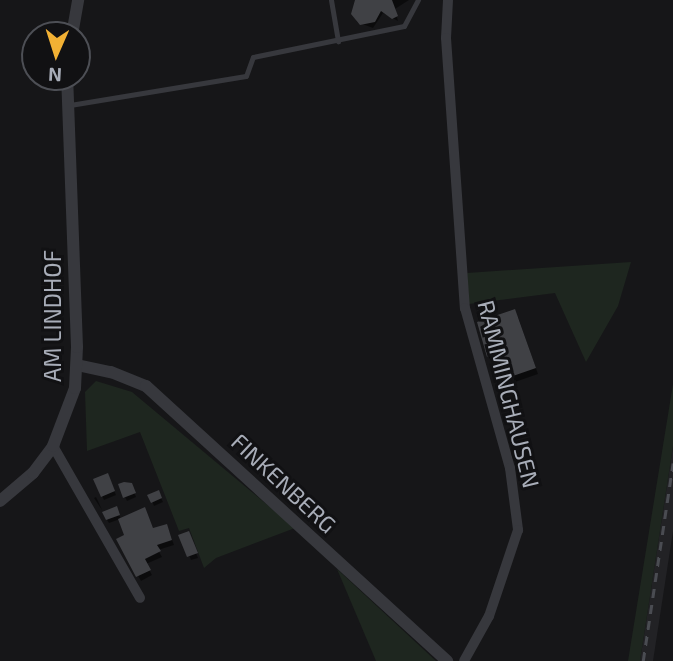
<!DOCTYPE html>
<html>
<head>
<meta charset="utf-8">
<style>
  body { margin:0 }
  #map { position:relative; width:673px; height:661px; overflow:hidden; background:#161618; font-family:"Exo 2",sans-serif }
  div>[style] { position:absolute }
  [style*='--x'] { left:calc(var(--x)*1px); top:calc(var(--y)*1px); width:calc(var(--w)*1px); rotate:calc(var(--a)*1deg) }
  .built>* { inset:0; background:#222225 }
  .green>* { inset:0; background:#1e261f }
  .shadow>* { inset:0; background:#0007 }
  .building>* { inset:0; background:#404145 }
  .service>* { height:5px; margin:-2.5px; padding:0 2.5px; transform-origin:2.5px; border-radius:2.5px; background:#37383d }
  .minor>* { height:10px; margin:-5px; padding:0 5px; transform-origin:5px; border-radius:5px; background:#37383d }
  .tertiary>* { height:12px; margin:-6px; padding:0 6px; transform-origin:6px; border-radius:6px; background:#37383d }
  .rail>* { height:2.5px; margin-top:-1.25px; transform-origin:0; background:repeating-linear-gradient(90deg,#4a4c52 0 9px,transparent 0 16px) }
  span { translate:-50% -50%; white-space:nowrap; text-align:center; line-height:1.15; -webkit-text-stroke:6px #111113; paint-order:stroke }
  .street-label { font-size:23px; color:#a8adb8 }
  .north { position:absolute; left:21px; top:21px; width:70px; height:70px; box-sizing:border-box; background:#111113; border:2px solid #4d4f55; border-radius:50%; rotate:183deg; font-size:19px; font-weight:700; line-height:28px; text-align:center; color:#a8adb8 }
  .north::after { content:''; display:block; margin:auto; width:24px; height:32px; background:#f2b134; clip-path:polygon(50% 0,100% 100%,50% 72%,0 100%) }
</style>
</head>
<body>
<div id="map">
  <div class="built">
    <i style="clip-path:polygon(673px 446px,673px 531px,653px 661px,640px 661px)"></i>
  </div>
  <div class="green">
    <i style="clip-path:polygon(631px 262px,618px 306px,586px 362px,555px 293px,469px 304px,467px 273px)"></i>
    <i style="clip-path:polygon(96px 381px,132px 392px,295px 528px,216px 558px,204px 568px,189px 528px,179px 531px,140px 432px,87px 451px,85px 392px)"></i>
    <i style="clip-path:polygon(673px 384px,673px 446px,640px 661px,628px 661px)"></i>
    <i style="clip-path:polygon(337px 569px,436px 661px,376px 661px)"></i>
  </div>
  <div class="shadow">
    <i style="clip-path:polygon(358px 0,409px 0,395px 9px,398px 21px,383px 13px,373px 28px,357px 22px,353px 9px)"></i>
    <i style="clip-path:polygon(518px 317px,538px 374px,515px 382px,505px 358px,492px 362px,488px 356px)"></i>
    <i style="clip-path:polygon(109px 479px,116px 495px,104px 500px,102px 496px)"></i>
    <i style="clip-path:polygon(133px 489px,136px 497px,127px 501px,125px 497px)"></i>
    <i style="clip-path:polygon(158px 492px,163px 502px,154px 506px,150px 496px)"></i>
    <i style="clip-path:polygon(96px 497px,98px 501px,102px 510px,94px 498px)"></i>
    <i style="clip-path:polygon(118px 512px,121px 520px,153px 530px,167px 526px,169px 531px,174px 545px,158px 550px,162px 557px,146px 564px,152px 575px,141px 581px,118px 539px,126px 536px,120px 519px,109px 523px,107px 520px)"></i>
    <i style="clip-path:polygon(181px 536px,190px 537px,198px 558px,191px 560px)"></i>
  </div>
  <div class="building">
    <i style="clip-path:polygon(355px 0,392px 0,398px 16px,392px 19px,381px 11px,375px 22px,360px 25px,351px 14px)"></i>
    <i style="clip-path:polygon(515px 309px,536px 368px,510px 377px,501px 352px,487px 357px,477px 322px)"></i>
    <i style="clip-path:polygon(108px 473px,115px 491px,101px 497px,93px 479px)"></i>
    <i style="clip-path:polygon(124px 482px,132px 483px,136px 493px,123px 498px,118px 484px)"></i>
    <i style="clip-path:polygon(159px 490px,162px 498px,151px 503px,147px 495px)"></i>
    <i style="clip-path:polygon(117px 506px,120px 515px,106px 520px,102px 512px)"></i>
    <i style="clip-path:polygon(145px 507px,153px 528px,167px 524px,172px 540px,157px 545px,161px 551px,145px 559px,151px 570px,136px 577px,116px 539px,124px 535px,118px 519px)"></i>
    <i style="clip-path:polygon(189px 531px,198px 553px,187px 557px,178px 535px)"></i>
  </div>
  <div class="service">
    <i style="--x:331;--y:0;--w:42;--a:80.3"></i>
    <i style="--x:70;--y:105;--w:178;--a:-9.4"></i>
    <i style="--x:246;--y:76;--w:20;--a:-70"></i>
    <i style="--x:253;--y:57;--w:154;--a:-11.6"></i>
    <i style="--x:404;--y:26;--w:30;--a:-62"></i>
  </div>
  <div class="minor">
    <i style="--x:448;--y:0;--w:38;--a:93"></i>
    <i style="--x:446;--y:38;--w:271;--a:86"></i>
    <i style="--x:465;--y:308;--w:166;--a:74.3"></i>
    <i style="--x:510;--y:468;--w:63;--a:82.6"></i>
    <i style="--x:518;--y:530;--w:91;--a:108.6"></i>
    <i style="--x:489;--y:616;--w:51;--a:119.1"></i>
    <i style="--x:53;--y:446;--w:175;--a:60.2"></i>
  </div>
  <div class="tertiary">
    <i style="--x:72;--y:35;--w:36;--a:-80"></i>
    <i style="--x:77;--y:365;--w:35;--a:12"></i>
    <i style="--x:111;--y:372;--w:38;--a:22"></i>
    <i style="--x:146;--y:386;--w:408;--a:42.4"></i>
    <i style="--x:0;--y:501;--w:43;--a:-40.3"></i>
    <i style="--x:33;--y:473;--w:34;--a:-53"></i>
    <i style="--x:53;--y:446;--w:62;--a:-69.2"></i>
    <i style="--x:75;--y:388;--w:41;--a:-87.2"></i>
    <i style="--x:77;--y:347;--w:270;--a:-92.1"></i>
  </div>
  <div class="rail">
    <i style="--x:643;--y:661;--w:200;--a:-81.4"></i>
  </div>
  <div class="street-label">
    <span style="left:52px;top:316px;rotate:-90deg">AM LINDHOF</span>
    <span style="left:509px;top:394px;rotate:76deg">RAMMINGHAUSEN</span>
    <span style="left:284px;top:483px;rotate:43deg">FINKENBERG</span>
  </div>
  <div class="north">N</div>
</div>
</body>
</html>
